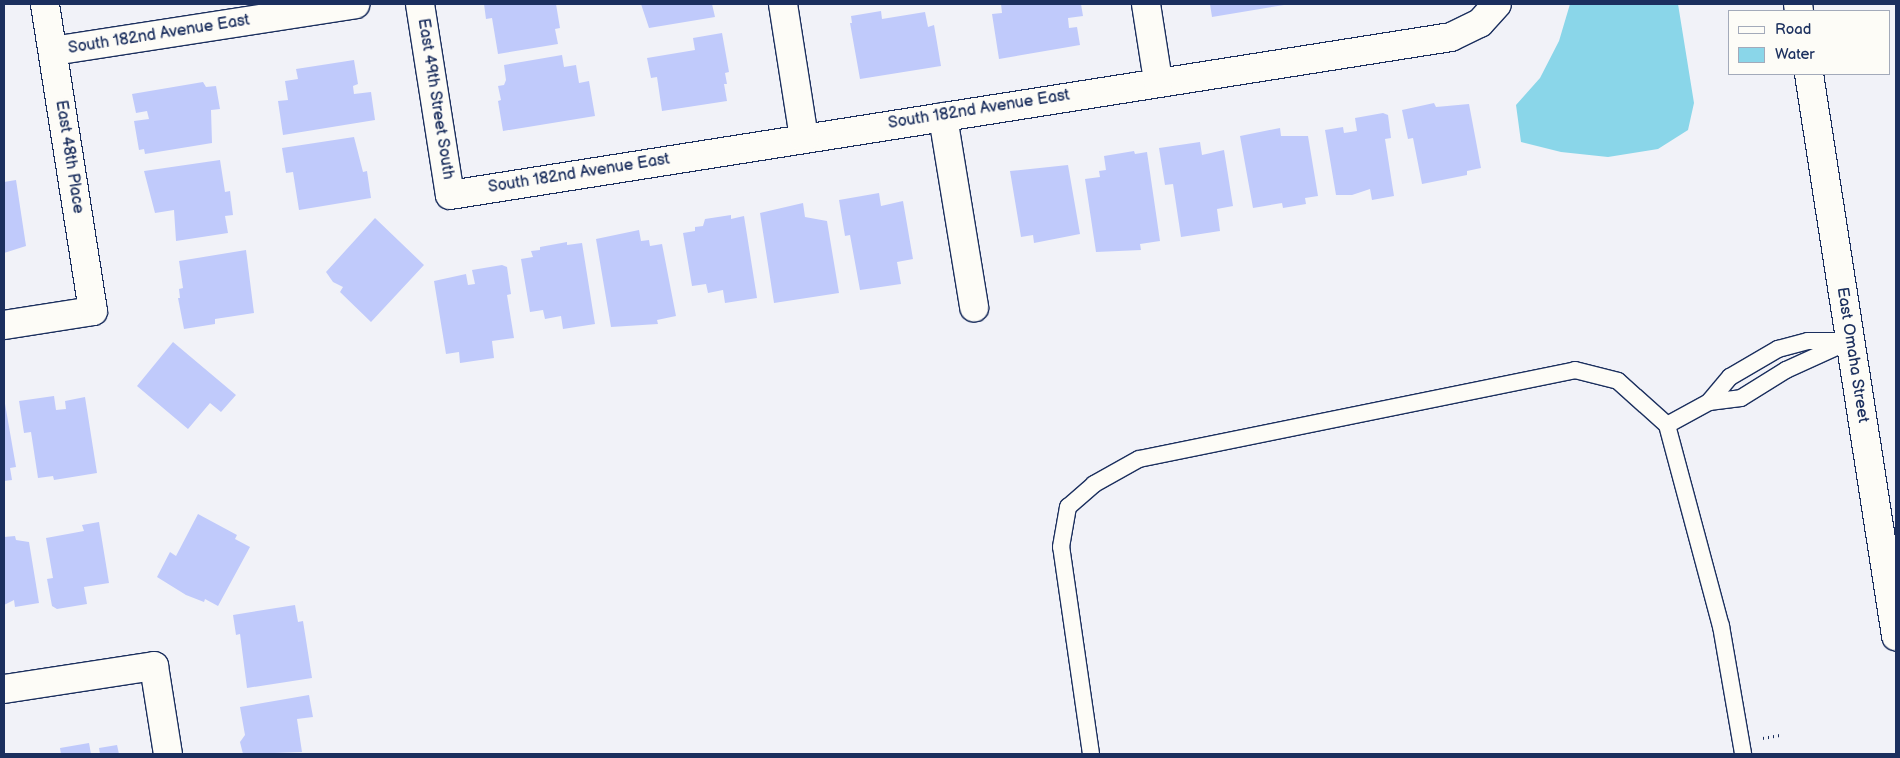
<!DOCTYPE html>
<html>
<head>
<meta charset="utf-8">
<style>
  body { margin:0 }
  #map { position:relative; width:1900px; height:758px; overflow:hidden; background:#f1f2f8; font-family:"Balsamiq Sans",sans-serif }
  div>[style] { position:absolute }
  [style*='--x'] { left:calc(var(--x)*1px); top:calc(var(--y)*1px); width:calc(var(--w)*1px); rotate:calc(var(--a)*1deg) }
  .water>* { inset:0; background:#8ad6e9 }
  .building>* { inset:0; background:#c0cafb }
  .path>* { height:3px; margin-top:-1.5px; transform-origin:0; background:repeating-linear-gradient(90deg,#1b2f5e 0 1px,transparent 0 5px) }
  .roads { filter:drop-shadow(1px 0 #1b2f5e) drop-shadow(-1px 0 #1b2f5e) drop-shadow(0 1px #1b2f5e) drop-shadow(0 -1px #1b2f5e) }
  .lane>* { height:16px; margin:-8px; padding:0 8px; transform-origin:8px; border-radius:8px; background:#fdfcf7 }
  .street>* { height:28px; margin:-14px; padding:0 14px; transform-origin:14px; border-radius:14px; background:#fdfcf7 }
  .secondary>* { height:28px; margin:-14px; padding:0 14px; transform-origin:14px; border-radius:14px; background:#fdfcf7 }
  span { translate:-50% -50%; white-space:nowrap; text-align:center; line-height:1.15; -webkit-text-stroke:4px #fdfcf7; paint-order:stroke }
  .street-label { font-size:16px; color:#1b2f5e }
  .frame { position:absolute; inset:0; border:5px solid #1b2f5e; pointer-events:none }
  .legend { position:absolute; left:1728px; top:10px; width:162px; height:65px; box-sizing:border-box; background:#fdfcf7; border:1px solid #a3aaba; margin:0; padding:6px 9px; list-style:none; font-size:15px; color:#1b2f5e }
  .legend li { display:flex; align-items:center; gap:10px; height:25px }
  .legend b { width:25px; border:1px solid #a3aaba }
</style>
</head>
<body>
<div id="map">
  <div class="water">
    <i style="clip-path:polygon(1570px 4px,1678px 4px,1694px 103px,1688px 130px,1658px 149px,1608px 157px,1561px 152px,1521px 142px,1516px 105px,1540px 78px,1559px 41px)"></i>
  </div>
  <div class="building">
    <i style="clip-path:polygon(484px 4px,556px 4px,560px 28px,555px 29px,558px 44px,498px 54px,492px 18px,486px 19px)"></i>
    <i style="clip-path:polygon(641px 4px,712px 4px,715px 17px,649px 28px)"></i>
    <i style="clip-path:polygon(1001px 4px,1081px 4px,1083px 16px,1068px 18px,1069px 28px,1077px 27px,1080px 45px,999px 59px,992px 14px,1002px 13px)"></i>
    <i style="clip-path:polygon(1210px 4px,1284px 4px,1284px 5px,1212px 17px)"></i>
    <i style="clip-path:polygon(881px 11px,882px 19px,925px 12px,928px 27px,934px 25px,941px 66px,860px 79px,850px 23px,852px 23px,851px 16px)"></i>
    <i style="clip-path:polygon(722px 33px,729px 72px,725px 73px,727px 84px,724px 84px,727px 101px,662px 111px,657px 77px,651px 78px,647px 58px,695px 50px,693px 38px)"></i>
    <i style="clip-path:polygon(562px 55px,564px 67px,576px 65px,579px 83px,589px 81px,595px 116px,503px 131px,498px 101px,501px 100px,498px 86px,504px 85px,506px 80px,504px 65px)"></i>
    <i style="clip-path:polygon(354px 60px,358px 84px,353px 86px,354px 94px,371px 92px,375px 120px,283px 135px,278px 101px,288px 100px,285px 81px,298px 79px,296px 69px)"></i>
    <i style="clip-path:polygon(203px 82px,206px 87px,216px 86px,220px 109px,211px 110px,212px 143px,145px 154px,144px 149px,139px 150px,134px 121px,149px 119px,147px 111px,136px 113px,132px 94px)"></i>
    <i style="clip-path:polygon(1434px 103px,1436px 107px,1469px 104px,1481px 168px,1467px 171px,1467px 175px,1422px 184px,1413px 138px,1408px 139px,1402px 110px)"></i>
    <i style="clip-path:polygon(1383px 113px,1388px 115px,1391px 138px,1385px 139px,1394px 196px,1372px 200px,1370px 189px,1352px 195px,1336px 195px,1325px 130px,1343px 127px,1344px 133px,1357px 131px,1355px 118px)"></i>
    <i style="clip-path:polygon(1280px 128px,1281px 136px,1308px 136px,1318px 196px,1305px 198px,1306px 204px,1283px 208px,1282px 203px,1253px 208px,1240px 136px)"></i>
    <i style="clip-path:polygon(354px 137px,363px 172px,367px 171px,371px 198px,299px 210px,293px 172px,286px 173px,282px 148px)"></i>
    <i style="clip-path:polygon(1200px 142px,1202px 155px,1224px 150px,1233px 206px,1217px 209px,1220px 231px,1181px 237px,1173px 184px,1165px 185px,1159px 148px)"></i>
    <i style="clip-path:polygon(1134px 151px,1135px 154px,1147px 152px,1160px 241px,1140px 244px,1141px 250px,1096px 252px,1085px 179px,1100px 177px,1099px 171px,1106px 170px,1104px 156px)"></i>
    <i style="clip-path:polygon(220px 160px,225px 192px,230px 191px,233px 215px,225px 216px,228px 233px,176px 241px,174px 210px,155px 213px,144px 171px)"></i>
    <i style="clip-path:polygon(1068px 165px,1080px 234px,1034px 243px,1033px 235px,1021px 237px,1010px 171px)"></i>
    <i style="clip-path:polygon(16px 180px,26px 246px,4px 253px,4px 182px)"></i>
    <i style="clip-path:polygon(879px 193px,881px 206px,903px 201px,913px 259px,897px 262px,901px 284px,860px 290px,850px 235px,845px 236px,839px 200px)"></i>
    <i style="clip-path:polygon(803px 203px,805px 217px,827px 221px,839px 293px,774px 303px,760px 213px)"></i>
    <i style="clip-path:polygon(731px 215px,731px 219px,744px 216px,757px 298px,725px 303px,723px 290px,708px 293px,706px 284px,692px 286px,683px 233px,695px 231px,695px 227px,703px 226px,705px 219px)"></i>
    <i style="clip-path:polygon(375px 218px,424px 265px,371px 322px,340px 292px,343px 287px,333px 282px,326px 272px)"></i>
    <i style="clip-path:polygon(639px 230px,641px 241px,649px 240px,650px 246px,662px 244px,676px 316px,657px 320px,658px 324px,611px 327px,596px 239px)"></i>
    <i style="clip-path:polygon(567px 242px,567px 245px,582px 243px,595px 324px,563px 329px,561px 316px,545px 319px,543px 310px,530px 312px,521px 259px,533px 257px,531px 251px,540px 250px,540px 247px)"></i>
    <i style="clip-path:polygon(246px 250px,254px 313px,215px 319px,215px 324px,184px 329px,178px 298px,180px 298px,179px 289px,183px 288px,179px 261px)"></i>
    <i style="clip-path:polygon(502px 265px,507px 267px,511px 294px,507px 295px,514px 338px,492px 341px,494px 358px,460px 363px,459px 352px,446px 354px,434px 281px,466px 274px,468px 285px,475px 284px,472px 270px)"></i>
    <i style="clip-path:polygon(173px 342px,236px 395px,221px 412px,210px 403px,188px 429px,137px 386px)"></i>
    <i style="clip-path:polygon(54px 396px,56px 410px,66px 409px,65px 401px,85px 397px,97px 473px,54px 480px,53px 476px,38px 478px,31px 432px,24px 433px,19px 401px)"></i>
    <i style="clip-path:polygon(4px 398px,16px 467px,10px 468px,12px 480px,4px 481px)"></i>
    <i style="clip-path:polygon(198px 514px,237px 535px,235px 539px,250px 547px,218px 606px,205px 599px,204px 602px,186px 595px,157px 577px,170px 552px,176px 556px)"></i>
    <i style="clip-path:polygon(99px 522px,109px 583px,84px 587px,87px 604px,57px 609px,52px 606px,47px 579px,53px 578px,46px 538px,84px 531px,82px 525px)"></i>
    <i style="clip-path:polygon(15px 536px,16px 540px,29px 542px,39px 603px,15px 607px,14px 600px,4px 605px,4px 537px)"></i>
    <i style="clip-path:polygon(295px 605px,298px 622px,303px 621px,312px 678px,247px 688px,240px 634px,236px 635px,233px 615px)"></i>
    <i style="clip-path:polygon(309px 695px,313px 717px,297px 719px,302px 752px,243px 754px,240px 742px,245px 735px,240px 707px)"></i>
    <i style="clip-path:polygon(89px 743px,91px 754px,61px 754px,60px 748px)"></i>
    <i style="clip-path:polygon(117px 745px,119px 754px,100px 754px,99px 748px)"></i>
  </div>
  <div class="path">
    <i style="--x:1763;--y:738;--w:17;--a:-10"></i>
  </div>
  <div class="roads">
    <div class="lane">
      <i style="--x:1709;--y:402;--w:33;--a:-50"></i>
      <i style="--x:1730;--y:377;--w:56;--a:-30.3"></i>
      <i style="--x:1778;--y:349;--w:31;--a:-15"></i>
      <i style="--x:1808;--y:341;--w:38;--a:0"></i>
      <i style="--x:1667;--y:425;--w:48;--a:-28.7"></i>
      <i style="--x:1709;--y:402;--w:32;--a:-7"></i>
      <i style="--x:1741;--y:398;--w:53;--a:-31.9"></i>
      <i style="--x:1786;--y:370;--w:70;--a:-24.4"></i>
      <i style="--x:1091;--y:754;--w:209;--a:-98.2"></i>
      <i style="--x:1061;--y:547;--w:41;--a:-80.1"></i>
      <i style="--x:1068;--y:507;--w:35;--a:-41"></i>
      <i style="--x:1094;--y:484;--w:51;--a:-29.1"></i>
      <i style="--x:1139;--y:459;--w:445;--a:-11.5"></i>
      <i style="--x:1575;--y:370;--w:44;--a:14.3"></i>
      <i style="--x:1618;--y:381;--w:66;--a:41.9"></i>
      <i style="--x:1667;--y:425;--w:208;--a:75"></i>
      <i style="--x:1721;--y:626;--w:130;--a:80.2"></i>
    </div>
    <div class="street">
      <i style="--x:420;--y:4;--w:193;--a:81.1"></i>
      <i style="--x:450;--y:195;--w:1013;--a:-8.97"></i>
      <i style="--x:1451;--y:37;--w:32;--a:-26"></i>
      <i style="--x:1480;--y:23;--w:25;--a:-48"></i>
      <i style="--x:783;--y:4;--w:136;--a:81.1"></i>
      <i style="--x:1146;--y:4;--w:78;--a:81.1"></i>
      <i style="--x:53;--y:51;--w:306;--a:-8.8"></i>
      <i style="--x:943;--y:117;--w:193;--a:80.7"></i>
      <i style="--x:4;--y:325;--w:90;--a:-8.9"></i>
      <i style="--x:93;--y:311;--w:311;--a:-98.9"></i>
      <i style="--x:4;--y:689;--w:152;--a:-8.7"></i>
      <i style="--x:154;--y:666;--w:89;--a:81"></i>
    </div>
    <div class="secondary">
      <i style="--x:1798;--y:4;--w:7;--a:82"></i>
      <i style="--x:1809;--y:74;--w:569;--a:81.2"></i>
    </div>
  </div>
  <div class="street-label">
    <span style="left:159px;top:35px;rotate:-9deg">South 182nd Avenue East</span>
    <span style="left:435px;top:99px;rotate:81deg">East 49th Street South</span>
    <span style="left:979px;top:110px;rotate:-9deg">South 182nd Avenue East</span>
    <span style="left:69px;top:157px;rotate:81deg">East 48th Place</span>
    <span style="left:579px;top:174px;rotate:-9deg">South 182nd Avenue East</span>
    <span style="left:1852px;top:355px;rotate:81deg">East Omaha Street</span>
  </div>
  <div class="frame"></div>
  <ul class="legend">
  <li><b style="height:6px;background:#fdfcf7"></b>Road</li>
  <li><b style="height:14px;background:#8ad6e9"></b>Water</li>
  </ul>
</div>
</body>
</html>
